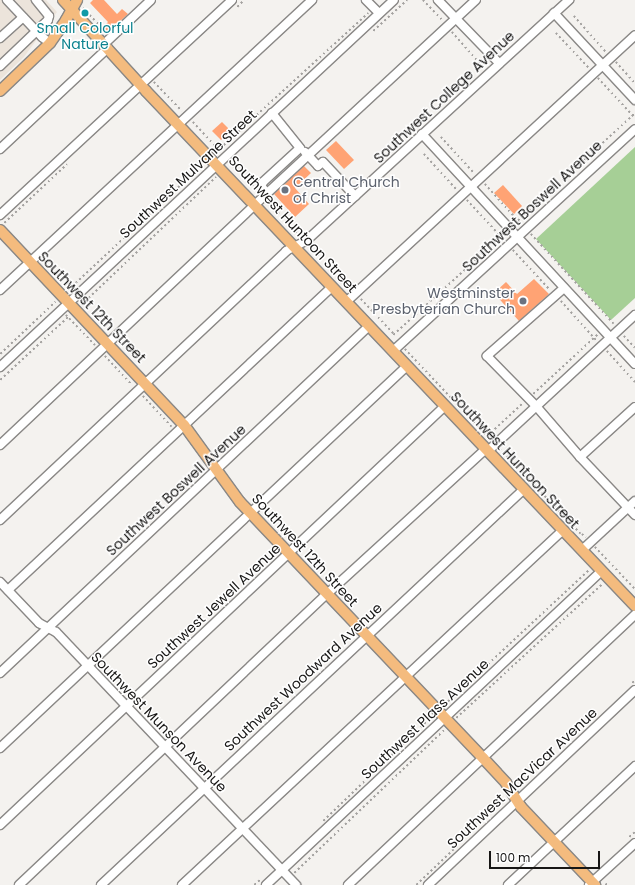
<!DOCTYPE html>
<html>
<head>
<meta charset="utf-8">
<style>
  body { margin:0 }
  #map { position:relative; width:635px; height:885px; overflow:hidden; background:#f4f2ef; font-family:Poppins,sans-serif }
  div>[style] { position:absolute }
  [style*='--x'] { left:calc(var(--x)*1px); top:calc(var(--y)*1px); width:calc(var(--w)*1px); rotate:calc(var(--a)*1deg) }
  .built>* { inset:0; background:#ece4db }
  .green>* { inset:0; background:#a6cf96 }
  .building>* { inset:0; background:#ffa374 }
  .path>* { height:1.5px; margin-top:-0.75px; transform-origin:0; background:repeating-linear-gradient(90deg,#a4a2a0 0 2px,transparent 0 5px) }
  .roads { filter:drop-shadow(1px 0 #8a8886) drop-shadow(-1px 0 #8a8886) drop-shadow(0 1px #8a8886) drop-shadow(0 -1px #8a8886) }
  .minor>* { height:8px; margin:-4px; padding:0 4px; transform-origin:4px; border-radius:4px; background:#fff }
  .major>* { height:10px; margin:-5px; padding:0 5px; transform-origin:5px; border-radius:5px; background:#f4bb7e }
  .dots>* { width:11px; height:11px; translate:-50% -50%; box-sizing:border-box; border:2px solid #fff; border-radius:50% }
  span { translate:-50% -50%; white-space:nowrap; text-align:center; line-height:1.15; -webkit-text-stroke:3px #fff; paint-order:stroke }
  .culture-label { font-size:14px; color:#0d838f }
  .street-label { font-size:14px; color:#171615 }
  .worship-label { font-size:14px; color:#5b616d }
  .left { translate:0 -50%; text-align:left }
  .right { translate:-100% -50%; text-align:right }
  .scale { position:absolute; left:489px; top:851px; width:111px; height:18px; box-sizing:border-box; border:2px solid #171615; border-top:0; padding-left:5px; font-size:12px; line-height:14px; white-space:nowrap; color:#171615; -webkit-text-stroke:3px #fff; paint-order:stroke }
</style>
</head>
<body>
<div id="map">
  <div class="built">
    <i style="clip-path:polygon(0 0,46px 0,57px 12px,24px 57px,0 80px)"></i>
  </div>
  <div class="green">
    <i style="clip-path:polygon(635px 147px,635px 298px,611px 320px,536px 239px)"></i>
  </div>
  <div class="building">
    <i style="clip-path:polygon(93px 0,104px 0,117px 14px,122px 9px,128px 14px,108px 32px,103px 27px,108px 22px,90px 3px)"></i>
    <i style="clip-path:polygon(222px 122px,231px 131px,221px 140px,212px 131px)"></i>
    <i style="clip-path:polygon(336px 141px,354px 160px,344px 169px,326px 150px)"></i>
    <i style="clip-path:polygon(304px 166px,311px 173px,295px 188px,309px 204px,295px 217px,274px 194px)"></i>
    <i style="clip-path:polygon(503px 185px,522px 206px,514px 214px,494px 193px)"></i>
    <i style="clip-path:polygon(534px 279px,549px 294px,519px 321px,494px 293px,506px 282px,517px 294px)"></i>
  </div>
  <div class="path">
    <i style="--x:423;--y:0;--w:28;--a:46"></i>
    <i style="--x:237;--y:7;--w:10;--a:-45"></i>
    <i style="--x:83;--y:8;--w:32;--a:46"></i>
    <i style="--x:574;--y:16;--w:48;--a:48.4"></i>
    <i style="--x:373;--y:31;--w:46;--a:-42.4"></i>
    <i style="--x:452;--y:32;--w:48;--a:48.4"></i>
    <i style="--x:556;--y:33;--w:48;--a:46.7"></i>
    <i style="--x:616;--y:62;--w:28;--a:48"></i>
    <i style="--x:598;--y:78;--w:54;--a:47.2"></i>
    <i style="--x:154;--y:82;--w:40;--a:46"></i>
    <i style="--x:193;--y:122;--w:38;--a:47"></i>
    <i style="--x:441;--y:137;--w:49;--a:47.5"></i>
    <i style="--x:216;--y:152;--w:206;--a:-42.4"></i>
    <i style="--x:424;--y:154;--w:49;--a:47.5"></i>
    <i style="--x:231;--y:163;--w:32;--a:46"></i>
    <i style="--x:485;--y:184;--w:54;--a:48"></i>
    <i style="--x:467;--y:200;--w:54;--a:47.2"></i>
    <i style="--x:268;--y:202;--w:47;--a:46.7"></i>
    <i style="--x:4;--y:223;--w:86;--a:-43.1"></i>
    <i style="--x:514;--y:224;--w:164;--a:-42.5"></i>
    <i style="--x:531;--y:234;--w:122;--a:47.3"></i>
    <i style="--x:311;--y:247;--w:57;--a:46.4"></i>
    <i style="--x:513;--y:250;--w:54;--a:47.2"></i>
    <i style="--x:68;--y:290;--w:185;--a:-43"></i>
    <i style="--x:361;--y:299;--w:48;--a:46.7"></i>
    <i style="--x:561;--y:301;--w:54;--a:48"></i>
    <i style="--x:81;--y:305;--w:186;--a:-43.5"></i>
    <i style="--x:66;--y:315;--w:42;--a:46"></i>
    <i style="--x:393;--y:335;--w:150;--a:-42.3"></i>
    <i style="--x:624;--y:336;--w:16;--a:47"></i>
    <i style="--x:405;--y:349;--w:124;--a:46.6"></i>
    <i style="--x:607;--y:351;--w:42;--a:47.9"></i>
    <i style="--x:0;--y:354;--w:76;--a:-43.4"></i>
    <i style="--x:105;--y:356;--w:40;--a:47"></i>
    <i style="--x:0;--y:380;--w:93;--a:-42.8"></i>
    <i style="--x:533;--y:394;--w:88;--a:-42.7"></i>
    <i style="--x:143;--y:396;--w:42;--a:46.9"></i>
    <i style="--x:487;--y:436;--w:49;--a:-42.5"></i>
    <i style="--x:500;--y:449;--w:117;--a:46.4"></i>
    <i style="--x:582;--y:534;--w:5;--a:37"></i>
    <i style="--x:595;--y:547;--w:58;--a:46.4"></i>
    <i style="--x:632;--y:683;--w:4;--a:-45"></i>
    <i style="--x:444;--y:705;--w:198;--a:-43"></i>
    <i style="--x:456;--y:718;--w:198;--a:-42.5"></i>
    <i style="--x:323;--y:821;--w:150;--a:-43.9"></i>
    <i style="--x:629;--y:837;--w:8;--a:-40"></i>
    <i style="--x:294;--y:873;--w:209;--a:-43.6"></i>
    <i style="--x:254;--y:885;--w:8;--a:-40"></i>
    <i style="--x:416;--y:885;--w:58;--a:-43.6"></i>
    <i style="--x:605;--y:885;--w:4;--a:-34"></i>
  </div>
  <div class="roads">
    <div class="minor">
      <i style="--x:7;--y:0;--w:51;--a:46.6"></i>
      <i style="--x:42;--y:37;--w:10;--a:37"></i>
      <i style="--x:366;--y:0;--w:18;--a:45"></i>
      <i style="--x:438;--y:0;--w:88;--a:45.9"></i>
      <i style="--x:554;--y:13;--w:119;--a:47"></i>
      <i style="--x:0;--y:38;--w:31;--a:-42"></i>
      <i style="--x:104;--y:44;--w:64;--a:-43.1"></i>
      <i style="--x:0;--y:66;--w:66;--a:-43.8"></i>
      <i style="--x:48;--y:20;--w:4;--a:-76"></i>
      <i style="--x:49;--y:16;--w:21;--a:-129"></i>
      <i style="--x:422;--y:134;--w:313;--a:47.2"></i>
      <i style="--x:0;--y:149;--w:148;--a:-43.1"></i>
      <i style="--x:305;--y:152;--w:19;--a:47"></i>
      <i style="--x:318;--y:166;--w:6;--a:-39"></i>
      <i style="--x:323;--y:162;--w:47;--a:46.7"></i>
      <i style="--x:267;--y:193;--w:9;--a:-131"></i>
      <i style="--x:261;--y:186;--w:4;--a:-63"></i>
      <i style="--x:263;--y:182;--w:50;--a:-42.6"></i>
      <i style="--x:300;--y:148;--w:45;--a:-128.7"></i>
      <i style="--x:0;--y:215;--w:316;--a:-42.8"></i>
      <i style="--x:564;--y:288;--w:103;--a:138.6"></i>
      <i style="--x:487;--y:356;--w:70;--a:45.6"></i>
      <i style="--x:536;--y:406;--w:67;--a:49.2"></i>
      <i style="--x:580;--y:457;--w:80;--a:46.5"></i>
      <i style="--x:0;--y:290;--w:426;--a:-42.9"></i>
      <i style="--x:346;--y:302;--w:393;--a:-42.7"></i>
      <i style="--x:393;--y:351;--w:328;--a:-42.5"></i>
      <i style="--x:0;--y:367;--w:538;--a:-42.97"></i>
      <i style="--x:0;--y:445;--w:361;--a:-43.3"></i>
      <i style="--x:263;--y:197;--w:290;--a:-42.8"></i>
      <i style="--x:488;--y:451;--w:200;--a:-42.8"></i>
      <i style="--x:580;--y:457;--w:74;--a:-42.3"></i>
      <i style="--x:0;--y:520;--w:393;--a:-43.2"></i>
      <i style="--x:286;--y:251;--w:22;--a:-27"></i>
      <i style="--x:306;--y:241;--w:357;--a:-42.5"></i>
      <i style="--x:582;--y:550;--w:72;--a:-42.8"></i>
      <i style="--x:0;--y:582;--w:57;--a:46.4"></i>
      <i style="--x:39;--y:623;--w:19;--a:28"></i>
      <i style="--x:56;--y:632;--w:349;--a:46.5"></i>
      <i style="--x:8;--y:590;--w:444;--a:-43.1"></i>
      <i style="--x:0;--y:673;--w:507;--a:-43.24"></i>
      <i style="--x:0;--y:748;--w:558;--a:-43.19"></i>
      <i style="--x:0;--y:825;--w:611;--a:-43.28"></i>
      <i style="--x:19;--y:885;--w:424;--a:-43.4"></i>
      <i style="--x:327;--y:594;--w:215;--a:-42.4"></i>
      <i style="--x:101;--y:885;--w:579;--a:-43.11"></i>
      <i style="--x:182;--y:885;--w:521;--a:-42.98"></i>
      <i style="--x:266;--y:885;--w:460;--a:-43.1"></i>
      <i style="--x:348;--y:885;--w:394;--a:-43.3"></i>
      <i style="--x:428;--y:885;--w:284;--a:-43.3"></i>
      <i style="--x:508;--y:885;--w:174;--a:-43.1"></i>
      <i style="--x:589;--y:885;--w:62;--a:-42.4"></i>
    </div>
    <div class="major">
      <i style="--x:63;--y:0;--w:123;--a:47.6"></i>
      <i style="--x:146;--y:91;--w:710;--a:46.48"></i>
      <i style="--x:0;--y:91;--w:69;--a:-43.8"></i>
      <i style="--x:50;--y:43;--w:28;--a:-55"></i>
      <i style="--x:66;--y:20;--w:23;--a:-61"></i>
      <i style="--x:0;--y:230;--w:268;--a:46.7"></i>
      <i style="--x:184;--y:425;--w:95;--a:54"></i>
      <i style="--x:240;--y:502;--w:353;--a:46.5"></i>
      <i style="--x:483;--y:758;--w:34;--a:47"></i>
      <i style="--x:506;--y:783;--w:28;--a:58"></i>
      <i style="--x:521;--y:807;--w:108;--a:46.5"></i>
    </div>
  </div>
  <div class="dots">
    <i style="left:85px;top:13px;background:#0f9aa8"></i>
    <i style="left:285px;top:190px;background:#6b7280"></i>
    <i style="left:523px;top:301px;background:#6b7280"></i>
  </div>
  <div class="culture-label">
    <span style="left:85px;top:36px">Small Colorful<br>Nature</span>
  </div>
  <div class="street-label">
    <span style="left:444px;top:97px;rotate:-43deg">Southwest College Avenue</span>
    <span style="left:188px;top:174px;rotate:-43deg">Southwest Mulvane Street</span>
    <span style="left:532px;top:206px;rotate:-43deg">Southwest Boswell Avenue</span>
    <span style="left:293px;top:224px;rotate:47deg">Southwest Huntoon Street</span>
    <span style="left:92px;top:307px;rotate:46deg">Southwest 12th Street</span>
    <span style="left:515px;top:460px;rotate:47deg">Southwest Huntoon Street</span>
    <span style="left:176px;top:490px;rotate:-43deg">Southwest Boswell Avenue</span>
    <span style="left:305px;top:550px;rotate:47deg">Southwest 12th Street</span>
    <span style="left:214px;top:606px;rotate:-43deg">Southwest Jewell Avenue</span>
    <span style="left:303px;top:677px;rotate:-43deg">Southwest Woodward Avenue</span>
    <span style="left:425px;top:719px;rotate:-43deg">Southwest Plass Avenue</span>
    <span style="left:159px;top:722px;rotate:46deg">Southwest Munson Avenue</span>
    <span style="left:522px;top:778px;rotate:-43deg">Southwest MacVicar Avenue</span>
  </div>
  <div class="worship-label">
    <span class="left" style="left:293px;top:190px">Central Church<br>of Christ</span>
    <span class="right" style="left:515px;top:301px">Westminster<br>Presbyterian Church</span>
  </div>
  <div class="scale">100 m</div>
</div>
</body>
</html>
